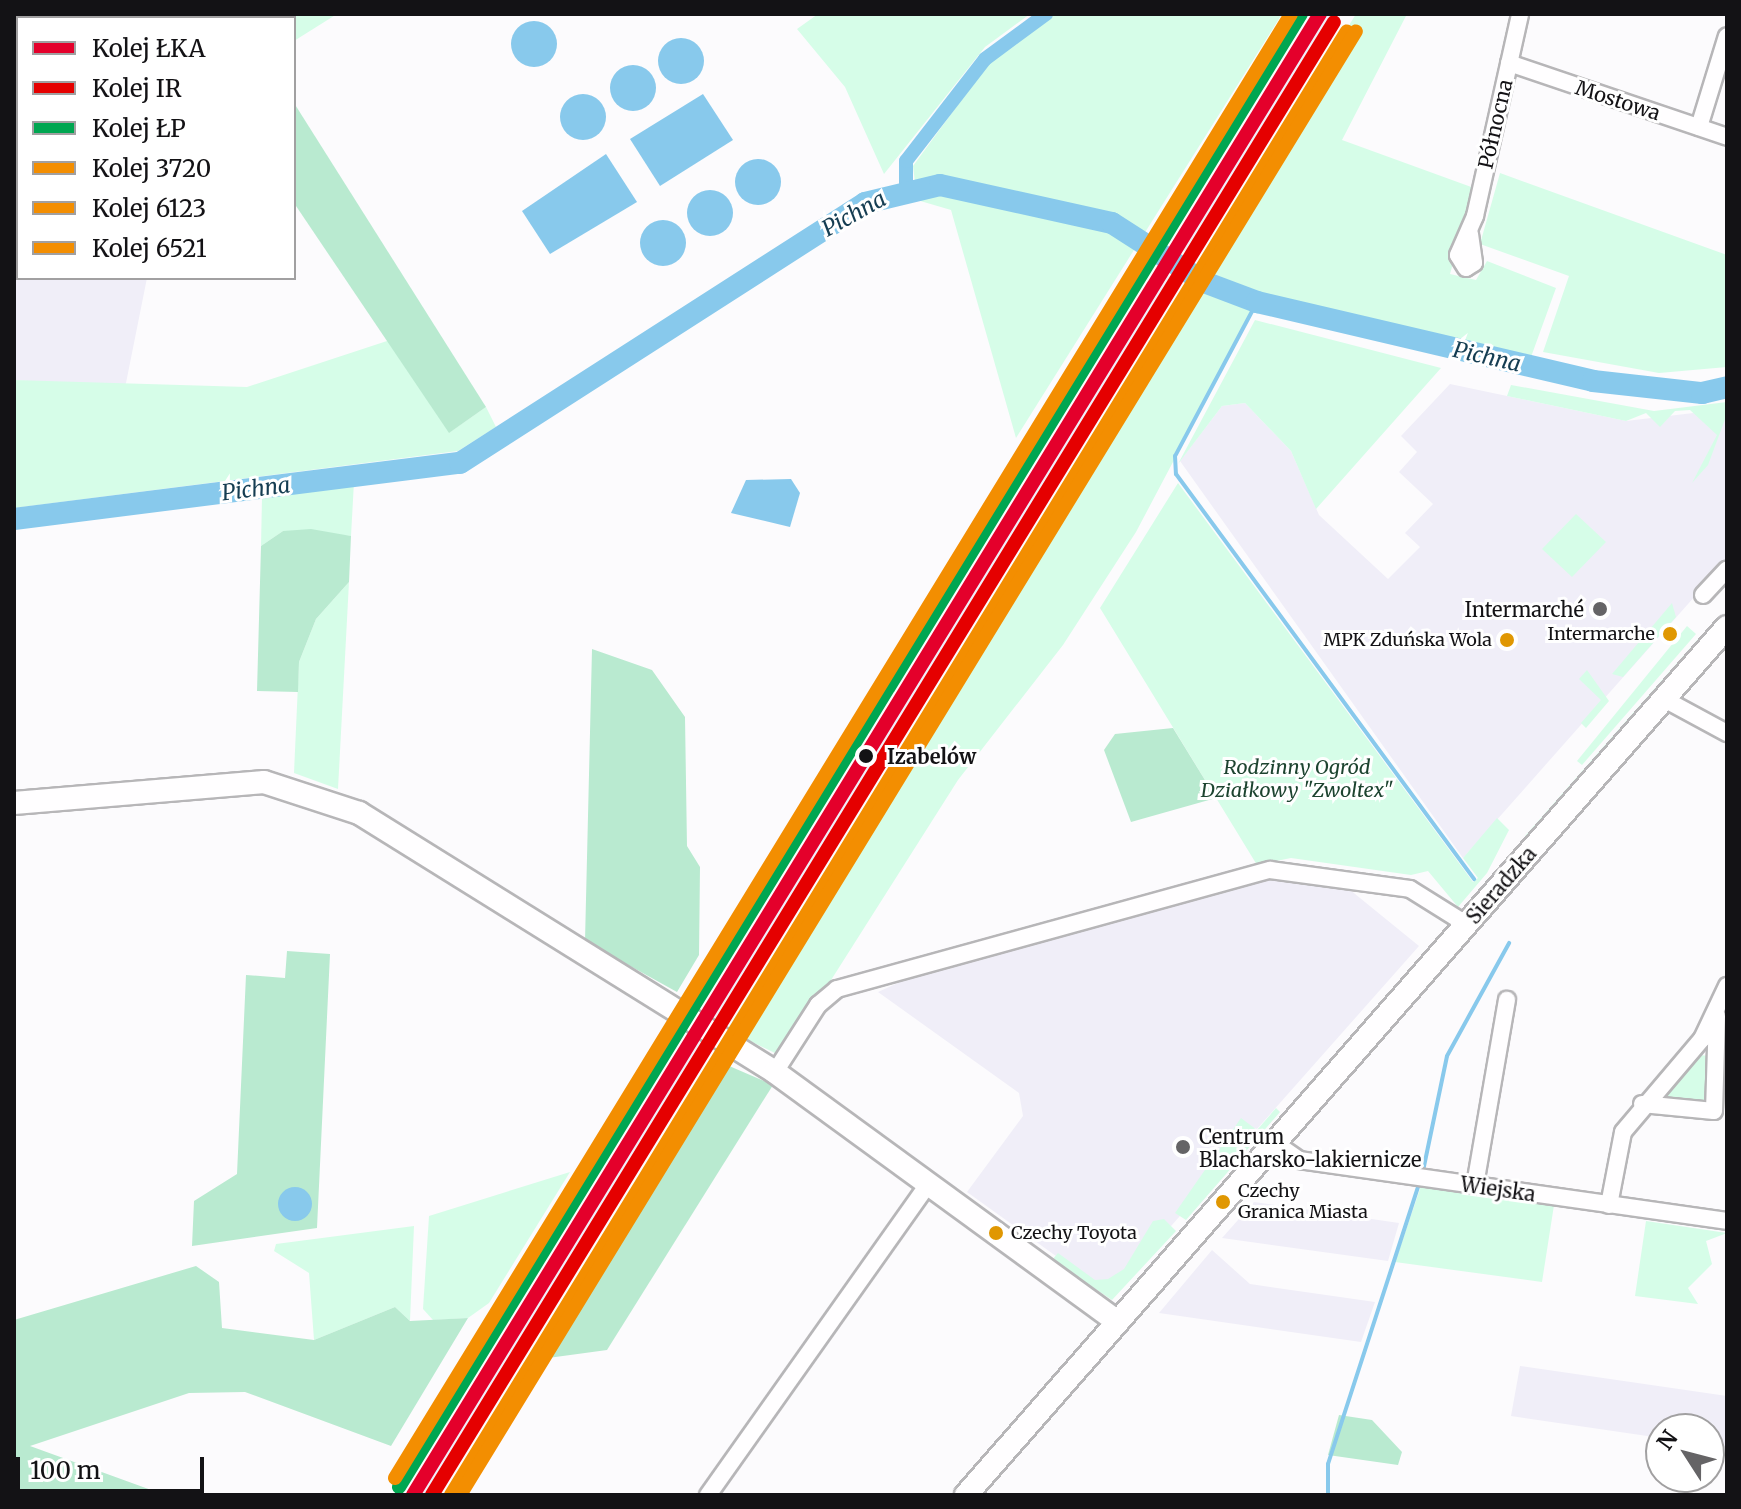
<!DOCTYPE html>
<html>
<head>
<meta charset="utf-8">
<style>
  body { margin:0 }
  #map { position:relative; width:1741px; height:1509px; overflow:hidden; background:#fcfbfd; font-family:Merriweather,serif }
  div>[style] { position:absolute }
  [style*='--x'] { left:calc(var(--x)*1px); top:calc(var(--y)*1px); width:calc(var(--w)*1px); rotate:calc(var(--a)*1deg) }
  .built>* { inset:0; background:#f0eef8 }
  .green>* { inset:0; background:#d6fde8 }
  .forest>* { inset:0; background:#b9ead0 }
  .water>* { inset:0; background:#88c9ec }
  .round { border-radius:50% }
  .stream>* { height:4px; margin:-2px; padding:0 2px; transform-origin:2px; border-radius:2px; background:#88c9ec }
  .canal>* { height:14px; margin:-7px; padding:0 7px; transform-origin:7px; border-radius:7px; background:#88c9ec }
  .river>* { height:22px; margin:-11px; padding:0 11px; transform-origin:11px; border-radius:11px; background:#88c9ec }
  .roads { filter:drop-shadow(2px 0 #b7b6b8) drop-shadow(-2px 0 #b7b6b8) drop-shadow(0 2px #b7b6b8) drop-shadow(0 -2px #b7b6b8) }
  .street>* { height:16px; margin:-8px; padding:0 8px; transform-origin:8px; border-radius:8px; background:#fffeff }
  .secondary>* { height:22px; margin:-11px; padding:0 11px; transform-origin:11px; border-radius:11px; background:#fffeff }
  .rail-1>* { height:14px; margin:-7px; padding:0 7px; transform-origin:7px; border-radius:7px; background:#e4002b }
  .rail-2>* { height:14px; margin:-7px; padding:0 7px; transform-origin:7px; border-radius:7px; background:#e50000 }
  .rail-3>* { height:14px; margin:-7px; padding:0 7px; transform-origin:7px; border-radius:7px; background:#00a651 }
  .rail-4>* { height:14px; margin:-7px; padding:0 7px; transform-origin:7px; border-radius:7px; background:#f38e01 }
  .rail-5>* { height:14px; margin:-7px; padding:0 7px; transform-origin:7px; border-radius:7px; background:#f38e01 }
  .rail-6>* { height:14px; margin:-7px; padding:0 7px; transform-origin:7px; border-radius:7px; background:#f38e01 }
  .dots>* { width:22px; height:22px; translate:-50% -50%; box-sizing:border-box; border:4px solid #fff; border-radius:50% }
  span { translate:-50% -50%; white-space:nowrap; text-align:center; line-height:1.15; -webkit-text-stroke:6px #fff; paint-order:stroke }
  .bus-label { font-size:18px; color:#131215 }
  .right { translate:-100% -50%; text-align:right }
  .left { translate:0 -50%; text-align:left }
  .street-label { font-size:20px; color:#131215 }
  .poi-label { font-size:20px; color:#131215 }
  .stop-label { font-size:20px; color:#131215; font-weight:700 }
  .park-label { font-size:20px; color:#1d4430; font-style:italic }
  .water-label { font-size:22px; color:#153d52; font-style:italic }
  .frame { position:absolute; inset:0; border:16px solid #131215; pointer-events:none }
  .legend { position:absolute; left:16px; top:16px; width:280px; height:264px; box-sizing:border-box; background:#fff; border:2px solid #a1a0a1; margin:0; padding:10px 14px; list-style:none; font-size:24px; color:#131215 }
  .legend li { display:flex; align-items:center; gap:16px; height:40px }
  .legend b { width:40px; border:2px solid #a1a0a1 }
  .north { position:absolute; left:1645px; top:1413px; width:80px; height:80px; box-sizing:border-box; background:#fff; border:2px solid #a1a0a1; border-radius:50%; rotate:306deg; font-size:22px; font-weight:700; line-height:32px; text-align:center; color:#131215 }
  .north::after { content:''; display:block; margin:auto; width:28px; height:36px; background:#656466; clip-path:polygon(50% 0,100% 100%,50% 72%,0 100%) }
  .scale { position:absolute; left:16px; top:1457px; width:188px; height:36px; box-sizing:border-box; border:4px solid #131215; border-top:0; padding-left:10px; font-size:24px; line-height:28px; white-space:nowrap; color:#131215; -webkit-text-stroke:6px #fff; paint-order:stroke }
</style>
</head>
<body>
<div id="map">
  <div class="built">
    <i style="clip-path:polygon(1315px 14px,1334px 14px,1188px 253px,1174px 245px)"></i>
    <i style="clip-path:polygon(14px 156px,18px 278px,147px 278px,125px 388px,14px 380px)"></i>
    <i style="clip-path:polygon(1159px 269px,1173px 278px,714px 1025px,701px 1017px)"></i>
    <i style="clip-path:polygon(1450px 384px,1626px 421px,1727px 409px,1727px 560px,1463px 858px,1180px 461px,1222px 406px,1245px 403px,1291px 451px,1319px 515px,1388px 579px,1420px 547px,1405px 533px,1433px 504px,1399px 472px,1417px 452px,1401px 436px)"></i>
    <i style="clip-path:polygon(1282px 875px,1344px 885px,1419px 946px,1110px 1295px,967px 1192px,1023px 1116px,1019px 1093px,878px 992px,911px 977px)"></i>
    <i style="clip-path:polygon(693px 1029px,707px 1038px,426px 1495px,408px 1495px)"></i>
    <i style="clip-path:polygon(1254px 1202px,1399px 1223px,1388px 1261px,1222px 1238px)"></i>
    <i style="clip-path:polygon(1212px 1250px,1250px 1284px,1375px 1302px,1361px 1342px,1159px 1313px)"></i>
    <i style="clip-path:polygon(1520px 1366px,1727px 1396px,1727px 1448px,1709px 1445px,1709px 1429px,1661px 1429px,1661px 1438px,1511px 1416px)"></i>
  </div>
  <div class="green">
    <i style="clip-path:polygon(240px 14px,337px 14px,294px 41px,294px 18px)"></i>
    <i style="clip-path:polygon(818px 14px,1030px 14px,985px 47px,884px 174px,845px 87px,797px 29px)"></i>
    <i style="clip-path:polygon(1052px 14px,1282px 14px,1016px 438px,951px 210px,917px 200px,913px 166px,990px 61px)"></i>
    <i style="clip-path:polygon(1356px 14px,1407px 14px,1342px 140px,1474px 188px,1450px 274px,1476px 280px,1487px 261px,1556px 288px,1527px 368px,1257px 303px,1136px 532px,1063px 645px,958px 780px,826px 988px,777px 1054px,727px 1030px)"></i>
    <i style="clip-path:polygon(1500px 173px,1727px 255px,1727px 367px,1659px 373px,1543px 352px,1569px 276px,1480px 244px)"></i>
    <i style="clip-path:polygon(1255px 320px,1441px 368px,1316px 509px,1291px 451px,1245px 403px,1222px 406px,1178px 464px)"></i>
    <i style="clip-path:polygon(390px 340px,450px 432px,486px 407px,496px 427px,458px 451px,14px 508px,14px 380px,247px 387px)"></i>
    <i style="clip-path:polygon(1511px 385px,1654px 411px,1727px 402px,1727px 414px,1708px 465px,1692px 483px,1717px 435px,1690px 410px,1675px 411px,1660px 427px,1646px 413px,1626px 421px,1507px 396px)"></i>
    <i style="clip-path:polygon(354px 482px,351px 536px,283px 531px,261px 546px,262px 497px)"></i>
    <i style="clip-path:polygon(1178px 483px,1473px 882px,1478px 878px,1463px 858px,1497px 818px,1509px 830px,1487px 873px,1458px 907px,1428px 871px,1411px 875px,1291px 858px,1257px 865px,1100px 608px)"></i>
    <i style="clip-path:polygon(1576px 514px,1606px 542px,1572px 577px,1542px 549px)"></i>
    <i style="clip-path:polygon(349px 582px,338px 789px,294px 773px,299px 662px,316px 619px)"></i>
    <i style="clip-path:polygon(1672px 603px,1676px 617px,1623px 677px,1612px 674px)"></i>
    <i style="clip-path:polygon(1687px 626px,1696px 634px,1582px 765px,1577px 761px)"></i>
    <i style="clip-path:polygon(1698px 639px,1702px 643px,1530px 840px,1525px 836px)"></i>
    <i style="clip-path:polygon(1587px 670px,1609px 701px,1586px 728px,1581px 723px,1601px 700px,1579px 679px)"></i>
    <i style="clip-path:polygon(1700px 1055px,1709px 1056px,1704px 1103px,1658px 1099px)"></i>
    <i style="clip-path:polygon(1276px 1108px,1280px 1112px,1186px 1220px,1175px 1213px,1241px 1118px,1257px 1130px)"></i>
    <i style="clip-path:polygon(570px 1172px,489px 1303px,468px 1318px,433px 1320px,423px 1309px,429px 1216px)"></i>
    <i style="clip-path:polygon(1421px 1186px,1554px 1205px,1542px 1282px,1395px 1262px)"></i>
    <i style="clip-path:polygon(1164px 1219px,1176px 1231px,1112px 1300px,1052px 1260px,1058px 1253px,1095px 1280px,1108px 1279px,1124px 1269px,1153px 1221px)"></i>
    <i style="clip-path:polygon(1646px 1221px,1727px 1233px,1706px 1241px,1712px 1264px,1688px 1288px,1698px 1304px,1635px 1296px)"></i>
    <i style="clip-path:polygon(414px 1226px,410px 1321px,395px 1307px,314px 1340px,309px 1273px,274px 1251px,276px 1244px)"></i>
  </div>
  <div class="forest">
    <i style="clip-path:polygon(294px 103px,486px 407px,449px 433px,294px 203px)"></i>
    <i style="clip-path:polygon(311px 529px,351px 536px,349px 582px,316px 619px,299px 662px,298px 692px,257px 691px,261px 546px,283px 531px)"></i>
    <i style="clip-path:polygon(592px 649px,652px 670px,685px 717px,687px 846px,700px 867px,699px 955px,677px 992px,585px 941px)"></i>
    <i style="clip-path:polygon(1173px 728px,1216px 798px,1131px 822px,1104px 750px,1115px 734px)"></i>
    <i style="clip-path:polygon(287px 951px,330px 954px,317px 1228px,192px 1246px,194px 1201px,237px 1174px,246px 975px,285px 978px)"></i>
    <i style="clip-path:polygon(713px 1059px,773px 1085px,607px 1350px,526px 1361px)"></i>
    <i style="clip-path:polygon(196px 1266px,219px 1282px,222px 1328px,314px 1340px,395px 1307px,410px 1321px,468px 1318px,391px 1446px,245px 1392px,189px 1393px,30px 1446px,165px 1495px,14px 1495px,14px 1320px)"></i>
    <i style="clip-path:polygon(1339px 1415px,1372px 1420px,1402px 1452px,1398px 1465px,1328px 1455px)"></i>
  </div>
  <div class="water">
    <i class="round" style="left:511px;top:21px;width:46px;height:46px"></i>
    <i class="round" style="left:658px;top:38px;width:46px;height:46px"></i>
    <i class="round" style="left:610px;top:65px;width:46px;height:46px"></i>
    <i style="clip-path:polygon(703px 94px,733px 140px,660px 186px,630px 139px)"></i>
    <i class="round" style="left:560px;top:94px;width:46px;height:46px"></i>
    <i style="clip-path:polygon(606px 154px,637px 202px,550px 254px,522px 211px)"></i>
    <i class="round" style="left:735px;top:159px;width:46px;height:46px"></i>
    <i class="round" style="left:687px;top:190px;width:46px;height:46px"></i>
    <i class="round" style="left:640px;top:220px;width:46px;height:46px"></i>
    <i style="clip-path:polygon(791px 479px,800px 493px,790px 527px,731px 513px,746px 480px)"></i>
    <i class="round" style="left:278px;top:1187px;width:34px;height:34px"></i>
  </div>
  <div class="stream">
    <i style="--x:1257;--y:302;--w:174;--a:118"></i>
    <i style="--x:1175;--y:456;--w:18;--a:87"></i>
    <i style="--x:1176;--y:474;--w:503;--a:53.65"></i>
    <i style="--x:1423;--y:1171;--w:117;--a:-78.2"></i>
    <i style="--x:1447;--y:1056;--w:129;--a:-61.2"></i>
    <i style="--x:1328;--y:1495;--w:31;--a:-90"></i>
    <i style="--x:1328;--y:1464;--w:294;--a:-72"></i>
  </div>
  <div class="canal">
    <i style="--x:906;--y:189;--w:28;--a:-90"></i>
    <i style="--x:906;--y:161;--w:129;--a:-52.2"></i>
    <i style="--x:985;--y:59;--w:76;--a:-36.4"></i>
  </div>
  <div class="river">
    <i style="--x:14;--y:519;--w:450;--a:-7.2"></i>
    <i style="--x:460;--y:463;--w:481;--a:-32.7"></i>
    <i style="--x:865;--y:203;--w:77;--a:-13.5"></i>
    <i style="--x:940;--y:185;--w:176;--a:12.5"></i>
    <i style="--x:1112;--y:223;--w:109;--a:32.7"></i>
    <i style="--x:1204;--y:282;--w:57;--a:20.7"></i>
    <i style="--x:1257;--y:302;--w:345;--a:13.2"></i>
    <i style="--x:1593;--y:381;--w:110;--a:6.3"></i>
    <i style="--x:1702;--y:393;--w:26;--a:-13"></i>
  </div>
  <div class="roads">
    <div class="street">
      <i style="--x:1509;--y:63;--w:230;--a:18.7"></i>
      <i style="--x:1699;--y:127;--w:95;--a:-72.9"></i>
      <i style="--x:1470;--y:234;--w:29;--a:82"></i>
      <i style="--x:1474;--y:263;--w:9;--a:148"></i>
      <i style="--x:1466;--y:268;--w:15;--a:-122"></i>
      <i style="--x:1458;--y:255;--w:43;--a:-66.4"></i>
      <i style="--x:1475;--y:216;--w:207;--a:-77.4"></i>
      <i style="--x:1703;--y:595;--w:35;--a:-47"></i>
      <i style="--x:1664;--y:699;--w:72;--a:28.4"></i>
      <i style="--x:775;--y:1072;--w:80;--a:-57.3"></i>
      <i style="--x:818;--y:1005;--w:25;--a:-40"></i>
      <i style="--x:837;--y:989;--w:449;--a:-15.4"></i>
      <i style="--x:1270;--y:870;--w:141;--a:7.7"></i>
      <i style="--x:1410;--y:889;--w:66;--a:32"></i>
      <i style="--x:1642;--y:1104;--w:72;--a:5.6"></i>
      <i style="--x:1714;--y:1111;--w:95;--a:-88.2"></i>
      <i style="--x:1275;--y:1143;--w:29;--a:35"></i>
      <i style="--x:1299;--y:1160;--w:432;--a:8.1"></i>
      <i style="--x:1475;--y:1185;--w:188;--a:-80.2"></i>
      <i style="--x:1609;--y:1205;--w:74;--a:-79.1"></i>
      <i style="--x:1623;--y:1132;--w:122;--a:-49.7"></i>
      <i style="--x:1702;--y:1039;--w:59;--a:-64.7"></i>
      <i style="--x:708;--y:1495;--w:381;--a:-54.7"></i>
    </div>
    <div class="secondary">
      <i style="--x:14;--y:803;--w:251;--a:-4.8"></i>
      <i style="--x:264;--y:782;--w:100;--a:18.1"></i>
      <i style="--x:359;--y:813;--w:490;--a:31.9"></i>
      <i style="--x:775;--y:1072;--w:424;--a:36.1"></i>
      <i style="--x:966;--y:1495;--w:1154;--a:-48.76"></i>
    </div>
  </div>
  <div class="rail-1">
    <i style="--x:413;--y:1495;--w:1737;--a:-58.52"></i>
  </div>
  <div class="rail-2">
    <i style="--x:432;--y:1495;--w:1727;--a:-58.52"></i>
  </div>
  <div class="rail-3">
    <i style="--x:399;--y:1487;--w:1727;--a:-58.52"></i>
  </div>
  <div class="rail-4">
    <i style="--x:451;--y:1495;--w:1716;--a:-58.53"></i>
  </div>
  <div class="rail-5">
    <i style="--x:460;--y:1495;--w:1716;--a:-58.53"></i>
  </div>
  <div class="rail-6">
    <i style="--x:395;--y:1478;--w:1716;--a:-58.53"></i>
  </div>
  <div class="dots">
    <i style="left:1600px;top:609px;background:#656466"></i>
    <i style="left:1670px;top:634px;background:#e09702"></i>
    <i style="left:1507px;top:640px;background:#e09702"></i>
    <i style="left:866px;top:756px;background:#131215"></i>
    <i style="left:1183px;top:1147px;background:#656466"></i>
    <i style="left:1223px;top:1202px;background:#e09702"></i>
    <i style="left:996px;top:1233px;background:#e09702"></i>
  </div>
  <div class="bus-label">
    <span class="right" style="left:1655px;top:634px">Intermarche</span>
    <span class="right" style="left:1492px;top:640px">MPK Zduńska Wola</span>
    <span class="left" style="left:1238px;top:1202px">Czechy<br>Granica Miasta</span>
    <span class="left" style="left:1011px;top:1233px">Czechy Toyota</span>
  </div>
  <div class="street-label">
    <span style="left:1618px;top:100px;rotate:18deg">Mostowa</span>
    <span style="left:1495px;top:124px;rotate:-77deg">Północna</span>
    <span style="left:1501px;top:885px;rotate:-49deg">Sieradzka</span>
    <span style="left:1498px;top:1189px;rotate:8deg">Wiejska</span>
  </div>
  <div class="poi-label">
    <span class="right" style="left:1584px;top:609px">Intermarché</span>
    <span class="left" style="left:1199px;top:1148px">Centrum<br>Blacharsko-lakiernicze</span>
  </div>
  <div class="stop-label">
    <span class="left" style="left:887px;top:756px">Izabelów</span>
  </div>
  <div class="park-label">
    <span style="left:1297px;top:778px">Rodzinny Ogród<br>Działkowy "Zwoltex"</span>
  </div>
  <div class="water-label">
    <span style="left:854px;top:214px;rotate:-29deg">Pichna</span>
    <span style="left:1487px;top:357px;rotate:13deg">Pichna</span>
    <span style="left:256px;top:489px;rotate:-7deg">Pichna</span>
  </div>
  <div class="frame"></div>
  <ul class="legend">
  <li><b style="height:10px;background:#e4002b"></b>Kolej ŁKA</li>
  <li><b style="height:10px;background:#e50000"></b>Kolej IR</li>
  <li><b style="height:10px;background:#00a651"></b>Kolej ŁP</li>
  <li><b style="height:10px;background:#f38e01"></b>Kolej 3720</li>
  <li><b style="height:10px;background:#f38e01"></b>Kolej 6123</li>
  <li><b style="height:10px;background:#f38e01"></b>Kolej 6521</li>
  </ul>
  <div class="north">N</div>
  <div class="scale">100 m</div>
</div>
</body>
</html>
